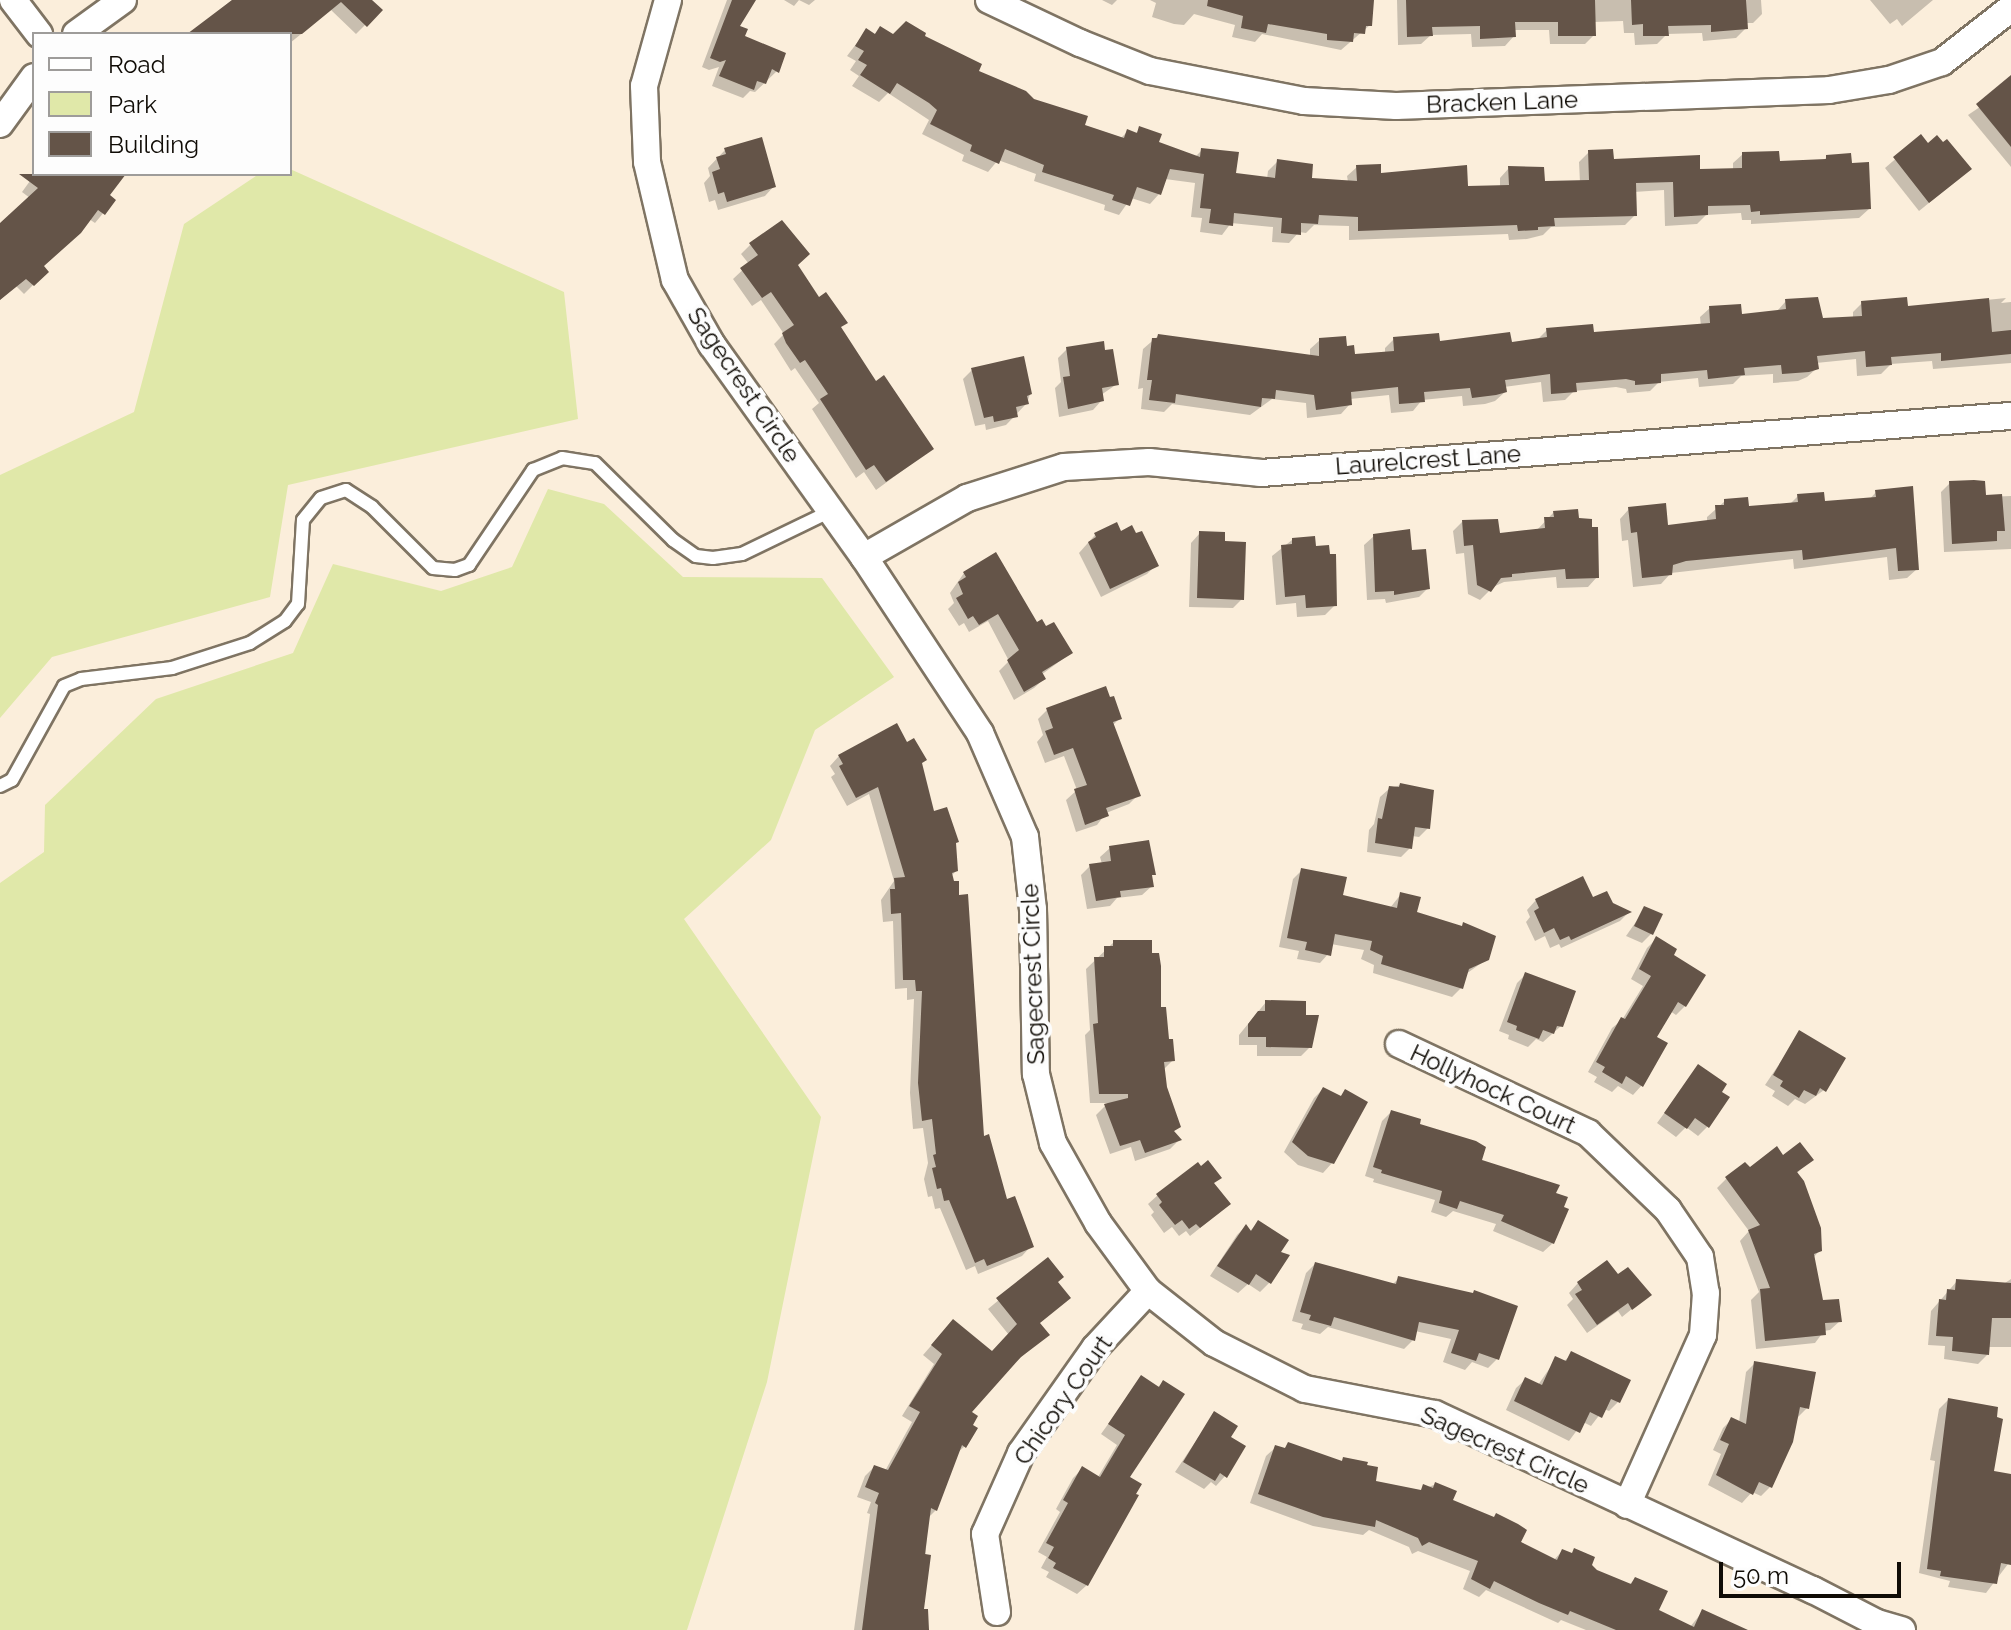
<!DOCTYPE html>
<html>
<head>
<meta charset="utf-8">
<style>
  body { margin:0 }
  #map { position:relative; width:2011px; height:1630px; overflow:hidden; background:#fbeedb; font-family:Raleway,sans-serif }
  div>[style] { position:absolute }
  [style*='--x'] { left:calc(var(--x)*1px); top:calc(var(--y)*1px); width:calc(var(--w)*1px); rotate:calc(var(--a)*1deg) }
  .green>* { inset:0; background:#e0e8a9 }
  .shadow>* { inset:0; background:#0003 }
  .building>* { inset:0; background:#645448 }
  .roads { filter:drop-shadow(2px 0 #7f7463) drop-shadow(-2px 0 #7f7463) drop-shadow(0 2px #7f7463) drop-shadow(0 -2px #7f7463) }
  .service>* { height:12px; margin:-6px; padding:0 6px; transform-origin:6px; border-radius:6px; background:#fff }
  .minor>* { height:26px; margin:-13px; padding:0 13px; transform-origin:13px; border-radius:13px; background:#fff }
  span { translate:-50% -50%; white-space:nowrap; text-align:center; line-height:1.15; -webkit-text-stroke:8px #fdfdfd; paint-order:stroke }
  .street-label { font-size:24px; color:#0f0b05 }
  .legend { position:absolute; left:32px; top:32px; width:260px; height:144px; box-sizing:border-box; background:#fdfdfd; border:2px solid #9e9c9a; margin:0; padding:10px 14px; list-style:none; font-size:24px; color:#0f0b05 }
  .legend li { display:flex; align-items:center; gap:16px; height:40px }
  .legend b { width:40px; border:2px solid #9e9c9a }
  .scale { position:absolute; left:1719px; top:1562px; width:182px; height:36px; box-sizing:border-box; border:4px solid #0f0b05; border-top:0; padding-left:10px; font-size:24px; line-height:28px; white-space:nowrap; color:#0f0b05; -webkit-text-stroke:6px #fdfdfd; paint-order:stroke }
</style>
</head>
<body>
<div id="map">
  <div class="green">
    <i style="clip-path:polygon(290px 169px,564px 292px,578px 419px,288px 485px,270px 597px,52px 657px,0 718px,0 475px,134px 412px,184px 224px,259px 174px,290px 174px)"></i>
    <i style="clip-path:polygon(548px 489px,604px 504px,683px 577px,822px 578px,894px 677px,815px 730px,771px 840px,684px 919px,821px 1117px,767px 1382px,687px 1630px,0 1630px,0 883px,44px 852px,45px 805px,156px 699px,293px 653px,333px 564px,441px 591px,512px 567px)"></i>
  </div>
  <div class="shadow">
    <i style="clip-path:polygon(232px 0,370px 0,380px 10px,356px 34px,331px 10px,290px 43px,290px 34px,190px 34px)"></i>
    <i style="clip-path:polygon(727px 0,753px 0,737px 27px,743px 38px,777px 71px,755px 92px,750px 91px,743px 98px,712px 86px,719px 67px,709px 70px,702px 67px)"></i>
    <i style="clip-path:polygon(784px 0,815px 0,809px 5px,799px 0,794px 6px)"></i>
    <i style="clip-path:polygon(1102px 0,1117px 0,1112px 5px)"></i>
    <i style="clip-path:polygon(1150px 0,1372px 0,1370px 25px,1341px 50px,1262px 34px,1255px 42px,1232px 37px,1235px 25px,1194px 14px,1184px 25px,1174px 24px,1152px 17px,1156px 3px)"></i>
    <i style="clip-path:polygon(1397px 0,1761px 0,1762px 14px,1753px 23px,1745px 23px,1746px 28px,1736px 38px,1703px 41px,1702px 33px,1667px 34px,1657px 44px,1635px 45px,1634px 33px,1624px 33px,1623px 21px,1594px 22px,1594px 35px,1585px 44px,1550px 44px,1549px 30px,1514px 30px,1514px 36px,1505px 46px,1472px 47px,1471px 34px,1431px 35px,1421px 44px,1398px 45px)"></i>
    <i style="clip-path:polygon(1870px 0,1933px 0,1902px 26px,1897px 19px,1890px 24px)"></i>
    <i style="clip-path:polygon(880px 28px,893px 36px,922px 37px,976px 72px,1082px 126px,1120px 139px,1128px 131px,1135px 134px,1140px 129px,1156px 143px,1195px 157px,1202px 150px,1234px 175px,1267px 179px,1268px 171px,1277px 162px,1310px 180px,1348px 182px,1347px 176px,1357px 167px,1379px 175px,1466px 188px,1500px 188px,1500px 178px,1509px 168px,1543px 183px,1580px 183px,1579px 162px,1589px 152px,1612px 161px,1698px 171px,1733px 170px,1733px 163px,1743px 154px,1778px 163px,1822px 162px,1827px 157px,1850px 165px,1869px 209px,1859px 218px,1751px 224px,1751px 220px,1742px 220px,1741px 213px,1706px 215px,1697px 224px,1665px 226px,1664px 190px,1634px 192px,1635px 215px,1625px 225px,1551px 227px,1543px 235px,1527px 239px,1509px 240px,1508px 234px,1349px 240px,1349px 226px,1314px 225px,1306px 233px,1299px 232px,1289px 243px,1272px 242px,1273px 227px,1231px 223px,1222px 235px,1200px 232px,1202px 218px,1191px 217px,1195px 183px,1165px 179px,1159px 194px,1150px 204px,1131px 198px,1119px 215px,1104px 210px,1105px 205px,1034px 181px,1036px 174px,998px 160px,988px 172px,962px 161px,964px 155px,922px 134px,929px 120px,888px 93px,879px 102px,852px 86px,859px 76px,850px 70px,856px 61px,847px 56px,866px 31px,874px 35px)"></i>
    <i style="clip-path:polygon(2011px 86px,2011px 167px,1968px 115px)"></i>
    <i style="clip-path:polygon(1921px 137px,1960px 178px,1919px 211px,1885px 168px)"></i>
    <i style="clip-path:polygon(725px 150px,774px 186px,765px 196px,718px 210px,715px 200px,709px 202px,704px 183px,710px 176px,708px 168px)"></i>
    <i style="clip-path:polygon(35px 174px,113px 174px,107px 196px,114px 200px,95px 223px,89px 219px,42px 267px,46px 272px,24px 294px,16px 286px,0 300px,0 225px,30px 198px,22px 192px)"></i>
    <i style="clip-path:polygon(750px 245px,795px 266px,876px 384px,932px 449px,876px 490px,864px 472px,856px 478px,812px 409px,819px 403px,795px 368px,791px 371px,774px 344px,784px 334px,761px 300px,752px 306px,733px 279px,749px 264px,741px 254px)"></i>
    <i style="clip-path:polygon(2006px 298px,2001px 303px,2011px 302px,2011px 363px,1933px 369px,1932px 361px,1891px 364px,1881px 374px,1857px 376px,1856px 359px,1816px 363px,1817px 368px,1807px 377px,1798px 381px,1773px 383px,1773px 374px,1741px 376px,1733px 384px,1699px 387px,1698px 378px,1659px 382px,1650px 391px,1627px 393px,1626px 389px,1616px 387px,1574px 391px,1565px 400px,1543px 402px,1541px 382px,1504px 387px,1505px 392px,1495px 401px,1485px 404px,1463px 406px,1462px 396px,1422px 400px,1413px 411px,1391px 413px,1389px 395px,1350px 399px,1350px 404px,1341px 414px,1307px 418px,1306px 403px,1272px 399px,1250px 415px,1172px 404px,1164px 412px,1141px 409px,1143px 388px,1138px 389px,1143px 349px,1158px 336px,1310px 357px,1310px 349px,1320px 340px,1345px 348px,1353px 356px,1385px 354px,1385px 348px,1394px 339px,1510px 345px,1538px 339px,1547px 330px,1592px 334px,1701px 326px,1700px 317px,1710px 308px,1741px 316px,1777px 311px,1786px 301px,1821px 320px,1853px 318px,1853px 312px,1862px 303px,1906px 308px)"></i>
    <i style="clip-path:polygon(1067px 349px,1117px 384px,1101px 395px,1102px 400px,1093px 410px,1059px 417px,1055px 388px,1061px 382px,1058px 358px)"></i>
    <i style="clip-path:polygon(972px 370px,1030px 394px,1027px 403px,1006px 425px,986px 430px,985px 424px,975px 426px,963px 379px)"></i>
    <i style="clip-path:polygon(1950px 483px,1984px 497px,2011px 496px,2011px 549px,1944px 552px,1941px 492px)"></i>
    <i style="clip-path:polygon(1876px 492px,1917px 569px,1907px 578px,1889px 580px,1887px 557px,1794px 569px,1793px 559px,1671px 573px,1661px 584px,1633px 587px,1628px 540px,1622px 541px,1620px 519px,1629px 509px,1667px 527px,1707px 522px,1707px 517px,1725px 501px,1747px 508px,1790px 504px,1798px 496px,1823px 503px,1869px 500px)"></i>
    <i style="clip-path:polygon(1554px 512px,1577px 520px,1597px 577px,1588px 587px,1557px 588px,1556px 577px,1504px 582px,1493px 587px,1480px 600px,1468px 594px,1464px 553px,1456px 554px,1453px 531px,1462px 522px,1498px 535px,1536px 531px)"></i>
    <i style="clip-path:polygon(1120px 533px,1156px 565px,1147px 574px,1101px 597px,1079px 553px,1095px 535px)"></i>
    <i style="clip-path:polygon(1200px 533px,1223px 543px,1242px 599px,1233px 608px,1189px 607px,1191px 543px)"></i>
    <i style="clip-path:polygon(1374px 536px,1410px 553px,1428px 588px,1419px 597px,1386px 603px,1385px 599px,1367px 600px,1364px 545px)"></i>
    <i style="clip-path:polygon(1292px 540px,1335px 605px,1325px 615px,1297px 617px,1296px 603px,1276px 605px,1272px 556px)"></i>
    <i style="clip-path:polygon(964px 573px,1045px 629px,1071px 653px,1041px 675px,1044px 679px,1034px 688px,1014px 700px,999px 671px,1009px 661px,988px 621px,969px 632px,964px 623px,959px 626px,948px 609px,954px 603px,950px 593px)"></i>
    <i style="clip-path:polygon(1109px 700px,1120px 718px,1112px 726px,1138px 795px,1129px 804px,1106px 813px,1097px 825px,1076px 832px,1066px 800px,1077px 790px,1064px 756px,1045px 763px,1037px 742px,1043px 735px,1038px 719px,1047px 710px)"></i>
    <i style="clip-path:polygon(839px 756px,920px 764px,933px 813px,954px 844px,956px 871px,951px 876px,982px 1138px,1006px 1202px,1031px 1246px,1022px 1256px,978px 1274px,975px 1266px,966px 1270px,940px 1208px,935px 1209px,932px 1196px,928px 1197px,924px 1179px,928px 1163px,923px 1128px,913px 1129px,910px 1093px,914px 999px,907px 1000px,907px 988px,895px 989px,893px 921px,883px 922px,881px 900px,894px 881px,869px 794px,847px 806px,831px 777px,835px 774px,830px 766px)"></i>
    <i style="clip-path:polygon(1401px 785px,1428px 828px,1419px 837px,1412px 836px,1410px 848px,1401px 857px,1367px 852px,1369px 830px,1374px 824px,1380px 797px,1390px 788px)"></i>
    <i style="clip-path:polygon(1110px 848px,1152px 886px,1142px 895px,1117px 898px,1110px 906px,1087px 909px,1081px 875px,1090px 866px,1102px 864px,1100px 857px)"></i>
    <i style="clip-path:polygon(1302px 870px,1341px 897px,1390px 908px,1401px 894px,1415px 914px,1487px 959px,1466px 974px,1461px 988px,1452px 997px,1373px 973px,1374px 965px,1361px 959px,1364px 950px,1331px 944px,1329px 953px,1320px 963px,1297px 959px,1299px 951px,1279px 947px,1293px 879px)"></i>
    <i style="clip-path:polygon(1536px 900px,1592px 900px,1628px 913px,1620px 921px,1561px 948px,1559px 944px,1550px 948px,1545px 936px,1535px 941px,1526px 922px,1530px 917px,1527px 910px)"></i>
    <i style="clip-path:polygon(1645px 909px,1651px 934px,1642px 943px,1626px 936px)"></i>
    <i style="clip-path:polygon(1656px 939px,1671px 956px,1685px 1006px,1676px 1015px,1670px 1011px,1654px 1038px,1642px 1085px,1633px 1095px,1618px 1086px,1612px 1092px,1594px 1082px,1597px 1077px,1588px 1072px,1612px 1028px,1622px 1020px,1643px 986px,1631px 979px,1647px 948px)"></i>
    <i style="clip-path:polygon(1114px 942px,1159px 1009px,1173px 1060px,1163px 1070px,1165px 1088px,1179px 1127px,1173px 1132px,1179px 1140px,1170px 1149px,1135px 1161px,1131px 1147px,1110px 1154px,1096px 1115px,1108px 1103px,1090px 1103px,1085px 1035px,1090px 1030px,1086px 969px)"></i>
    <i style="clip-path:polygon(1526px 974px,1561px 1026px,1543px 1042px,1536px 1039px,1528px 1047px,1508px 1039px,1509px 1035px,1499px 1031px,1517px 983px)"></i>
    <i style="clip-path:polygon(1266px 1002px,1310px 1047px,1301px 1056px,1257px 1056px,1257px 1045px,1239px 1045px,1239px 1035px)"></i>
    <i style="clip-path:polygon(1800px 1033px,1824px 1090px,1805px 1104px,1795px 1099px,1788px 1106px,1772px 1096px,1775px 1091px,1765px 1085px)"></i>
    <i style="clip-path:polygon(1698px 1067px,1720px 1093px,1707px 1127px,1698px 1136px,1686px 1127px,1676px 1137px,1657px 1123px)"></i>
    <i style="clip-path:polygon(1323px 1089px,1339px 1098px,1345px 1091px,1332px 1163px,1323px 1173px,1298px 1165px,1284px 1152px,1314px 1098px)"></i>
    <i style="clip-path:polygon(1391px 1112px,1479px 1162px,1554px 1194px,1553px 1243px,1543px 1252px,1493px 1231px,1496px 1224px,1453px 1211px,1446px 1217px,1431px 1212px,1435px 1200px,1373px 1182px,1374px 1179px,1365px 1176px,1382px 1121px)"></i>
    <i style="clip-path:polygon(1783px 1158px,1811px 1159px,1796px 1174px,1820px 1250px,1813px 1258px,1821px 1303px,1840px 1321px,1830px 1330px,1824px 1331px,1815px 1343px,1756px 1349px,1751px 1300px,1759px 1292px,1740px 1241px,1749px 1231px,1717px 1188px,1726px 1179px)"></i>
    <i style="clip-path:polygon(1212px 1184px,1219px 1213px,1190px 1236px,1186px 1231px,1179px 1236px,1172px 1227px,1164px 1233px,1151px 1215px,1154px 1212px,1148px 1204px,1158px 1195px)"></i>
    <i style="clip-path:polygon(1258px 1223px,1278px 1254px,1269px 1283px,1260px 1292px,1248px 1284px,1238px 1293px,1210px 1276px,1237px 1235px,1245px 1227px,1249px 1232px)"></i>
    <i style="clip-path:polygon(1044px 1263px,1056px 1283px,1038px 1324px,1047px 1335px,1013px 1364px,969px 1412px,965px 1446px,956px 1454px,936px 1510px,928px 1518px,922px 1611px,927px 1630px,854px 1630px,870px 1514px,867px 1513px,871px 1502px,857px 1497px,865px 1476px,874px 1467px,885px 1471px,912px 1422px,902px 1416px,934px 1364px,923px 1355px,944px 1331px,992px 1354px,1009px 1335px,988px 1309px)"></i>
    <i style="clip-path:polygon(1315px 1264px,1392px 1285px,1399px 1278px,1497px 1359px,1488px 1368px,1472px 1362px,1465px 1370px,1443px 1362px,1451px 1339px,1415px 1331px,1413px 1340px,1404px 1349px,1328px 1327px,1320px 1334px,1301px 1329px,1303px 1324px,1292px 1321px,1306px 1273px)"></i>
    <i style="clip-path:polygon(1628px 1269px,1649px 1295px,1622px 1317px,1618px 1311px,1587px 1333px,1567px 1305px,1573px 1299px,1569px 1293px,1578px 1283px,1617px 1277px)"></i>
    <i style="clip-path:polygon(2011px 1279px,2011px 1347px,1988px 1347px,1987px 1355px,1978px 1364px,1944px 1359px,1945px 1346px,1928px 1345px,1931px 1311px,1957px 1281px,2002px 1285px)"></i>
    <i style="clip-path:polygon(1570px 1356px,1618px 1402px,1609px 1411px,1604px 1409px,1591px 1426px,1583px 1422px,1569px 1441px,1506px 1410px,1516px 1388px,1526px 1379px,1538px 1385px,1556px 1359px,1563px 1362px)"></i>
    <i style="clip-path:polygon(1755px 1363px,1807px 1408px,1798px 1417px,1770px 1487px,1761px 1496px,1752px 1492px,1742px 1503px,1708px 1485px,1721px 1454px,1713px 1450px,1723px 1428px,1732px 1419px,1739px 1422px,1746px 1372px)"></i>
    <i style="clip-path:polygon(1141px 1378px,1157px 1388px,1163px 1382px,1087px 1585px,1077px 1594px,1046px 1577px,1049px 1572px,1041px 1568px,1047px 1557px,1038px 1552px,1060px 1512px,1056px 1509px,1073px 1478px,1082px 1469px,1098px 1477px,1117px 1445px,1101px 1434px)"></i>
    <i style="clip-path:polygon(1948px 1400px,1992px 1473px,2011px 1476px,2008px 1564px,1986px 1593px,1948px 1587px,1950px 1581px,1919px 1573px,1935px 1461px,1930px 1460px,1939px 1409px)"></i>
    <i style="clip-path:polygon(1215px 1413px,1228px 1437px,1225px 1476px,1216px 1486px,1211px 1482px,1204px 1489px,1175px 1472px)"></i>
    <i style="clip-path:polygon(1288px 1445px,1340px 1463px,1343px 1459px,1373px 1482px,1419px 1491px,1436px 1484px,1451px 1501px,1553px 1561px,1562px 1551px,1596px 1572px,1629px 1585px,1635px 1579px,1657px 1611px,1690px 1627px,1703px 1611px,1731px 1630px,1586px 1630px,1561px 1620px,1558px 1623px,1486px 1590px,1479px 1597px,1463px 1589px,1470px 1571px,1418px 1551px,1412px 1554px,1409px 1547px,1369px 1530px,1363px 1535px,1313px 1526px,1250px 1503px,1266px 1456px,1276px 1447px,1283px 1450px)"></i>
  </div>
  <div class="building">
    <i style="clip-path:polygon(232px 0,372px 0,383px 10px,367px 27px,341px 2px,302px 34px,187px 34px)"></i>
    <i style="clip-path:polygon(732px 0,756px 0,740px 26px,748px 29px,745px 36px,786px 53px,779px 73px,772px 69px,766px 84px,757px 81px,754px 90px,719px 76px,726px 60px,720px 62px,710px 58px)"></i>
    <i style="clip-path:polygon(1208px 0,1374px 0,1372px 26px,1366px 26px,1365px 34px,1354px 33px,1353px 42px,1327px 40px,1327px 34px,1268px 24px,1266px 33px,1241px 28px,1243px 16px,1207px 6px)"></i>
    <i style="clip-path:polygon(1406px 0,1595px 0,1596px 36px,1558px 36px,1558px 22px,1515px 22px,1516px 37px,1480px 39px,1480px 26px,1432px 27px,1433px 36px,1407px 37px)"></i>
    <i style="clip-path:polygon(1631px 0,1746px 0,1748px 29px,1711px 32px,1711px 25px,1668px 26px,1669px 36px,1643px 36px,1643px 24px,1632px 25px)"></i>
    <i style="clip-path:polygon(906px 21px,926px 33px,925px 36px,982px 64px,979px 71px,1026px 91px,1034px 99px,1088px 116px,1085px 125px,1124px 138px,1127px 129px,1137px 133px,1139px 126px,1162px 134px,1159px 142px,1200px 157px,1201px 148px,1239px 152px,1236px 173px,1275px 178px,1277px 159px,1313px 164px,1312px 178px,1357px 181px,1356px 165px,1381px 164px,1381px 173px,1467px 165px,1468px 186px,1509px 185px,1508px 166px,1544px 167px,1545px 181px,1589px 180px,1588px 150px,1613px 149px,1614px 159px,1700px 155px,1700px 169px,1742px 168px,1742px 152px,1779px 151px,1780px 161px,1826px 159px,1826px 155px,1851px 153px,1852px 163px,1869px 162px,1871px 209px,1760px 215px,1760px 211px,1751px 212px,1750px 205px,1708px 206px,1708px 215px,1674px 217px,1673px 182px,1636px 183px,1637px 216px,1554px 218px,1555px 226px,1538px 227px,1538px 230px,1518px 231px,1517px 225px,1358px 231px,1358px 217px,1319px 215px,1318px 224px,1301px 223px,1301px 235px,1281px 233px,1282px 218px,1234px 213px,1233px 226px,1209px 223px,1211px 209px,1200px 208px,1204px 174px,1170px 169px,1161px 195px,1137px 187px,1130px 206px,1112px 200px,1114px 195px,1042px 172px,1044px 165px,1005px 149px,999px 164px,970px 151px,972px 145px,930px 124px,937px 110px,929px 103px,897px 83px,890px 94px,860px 75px,867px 65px,858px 60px,864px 51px,855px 46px,866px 28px,875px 34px,880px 26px,893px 34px)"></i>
    <i style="clip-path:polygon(2011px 75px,2011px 147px,1976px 104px)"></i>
    <i style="clip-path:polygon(1921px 134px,1928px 143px,1937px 135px,1943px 142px,1947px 139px,1972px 169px,1929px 203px,1893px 157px)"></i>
    <i style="clip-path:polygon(762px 137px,776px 187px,727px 202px,724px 192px,718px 194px,712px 172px,720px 169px,716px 157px,726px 154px,724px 148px)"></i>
    <i style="clip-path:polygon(19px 174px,126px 174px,110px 195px,116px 200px,105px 215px,98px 210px,81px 233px,44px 266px,49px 272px,34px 286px,26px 279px,0 300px,0 223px,38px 188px)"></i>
    <i style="clip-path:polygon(782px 220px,810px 254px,798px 265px,819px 297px,826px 292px,848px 323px,841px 327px,876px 381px,884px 375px,934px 449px,886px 482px,874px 465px,866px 470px,820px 399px,828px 394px,805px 360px,800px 363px,786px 343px,782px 333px,794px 325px,771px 292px,762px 298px,740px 268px,758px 255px,749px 243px)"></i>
    <i style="clip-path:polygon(1818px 297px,1823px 318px,1862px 316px,1861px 301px,1907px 297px,1908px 306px,1989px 298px,1992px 332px,2011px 330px,2011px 354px,1941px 361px,1941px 353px,1891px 357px,1892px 365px,1866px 367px,1865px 351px,1817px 356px,1819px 369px,1809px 372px,1782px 374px,1781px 365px,1744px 368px,1745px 375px,1708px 379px,1707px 370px,1661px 374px,1661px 383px,1635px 385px,1635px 381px,1626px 379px,1576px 383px,1577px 392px,1551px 394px,1550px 374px,1505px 380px,1507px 392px,1496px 395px,1472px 398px,1470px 388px,1424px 392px,1425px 402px,1399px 404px,1398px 387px,1351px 392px,1352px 405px,1316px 410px,1314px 395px,1276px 390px,1275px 399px,1262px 398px,1261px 407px,1176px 394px,1175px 403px,1149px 400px,1152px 380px,1147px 380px,1152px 338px,1157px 338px,1158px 334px,1319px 356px,1319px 338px,1346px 336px,1347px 346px,1354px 345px,1355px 354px,1394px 351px,1393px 337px,1439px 333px,1440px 341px,1510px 332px,1512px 342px,1547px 337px,1546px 328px,1593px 324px,1594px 332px,1710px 323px,1709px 306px,1741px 304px,1742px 314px,1786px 309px,1785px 299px)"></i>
    <i style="clip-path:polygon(1104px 341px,1105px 350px,1113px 349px,1119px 385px,1102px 388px,1104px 401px,1068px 409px,1063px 377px,1070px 376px,1066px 347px)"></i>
    <i style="clip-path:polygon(1024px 356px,1032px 394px,1027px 396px,1029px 404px,1016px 407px,1018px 417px,994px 422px,993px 416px,984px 418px,971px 368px)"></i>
    <i style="clip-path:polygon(1974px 480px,1985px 481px,1986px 495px,2002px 494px,2005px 531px,1997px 531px,1997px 541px,1952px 544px,1949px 481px)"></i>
    <i style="clip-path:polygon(1913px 486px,1919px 570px,1898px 571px,1896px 548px,1803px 560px,1802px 550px,1686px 561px,1673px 565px,1672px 575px,1642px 578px,1637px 532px,1631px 533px,1628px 507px,1666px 503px,1668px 525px,1716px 519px,1715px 505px,1724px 505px,1724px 499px,1748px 497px,1749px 506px,1798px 502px,1797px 494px,1824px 492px,1825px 501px,1876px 497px,1875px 490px)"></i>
    <i style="clip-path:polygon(1578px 509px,1579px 518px,1592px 519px,1592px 527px,1598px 527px,1599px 578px,1566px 579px,1565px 569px,1512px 574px,1512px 577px,1501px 578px,1491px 592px,1477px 585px,1473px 545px,1464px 546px,1462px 520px,1498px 519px,1500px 533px,1545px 528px,1544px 517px,1554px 517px,1553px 511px)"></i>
    <i style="clip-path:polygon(1117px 522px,1121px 531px,1132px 525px,1136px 533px,1142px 531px,1159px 566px,1110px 589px,1088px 542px,1096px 537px,1094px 533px)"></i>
    <i style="clip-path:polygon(1410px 529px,1412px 550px,1426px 549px,1430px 589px,1394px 595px,1394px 591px,1375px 592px,1373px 534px)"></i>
    <i style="clip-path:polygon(1199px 531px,1225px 532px,1225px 541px,1246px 542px,1244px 600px,1197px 598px)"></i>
    <i style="clip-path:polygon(1315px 536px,1316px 546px,1329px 545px,1330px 554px,1336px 554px,1337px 606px,1306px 608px,1305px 595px,1285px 597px,1281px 545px,1292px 544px,1292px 538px)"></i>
    <i style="clip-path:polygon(996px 552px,1037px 622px,1042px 619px,1046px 626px,1054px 622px,1073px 653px,1042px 672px,1046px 679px,1024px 692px,1007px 660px,1019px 650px,998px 614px,979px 625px,973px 616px,968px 619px,956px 598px,963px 594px,958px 582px,966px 577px,963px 572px)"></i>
    <i style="clip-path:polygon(1106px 686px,1110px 697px,1114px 696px,1122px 719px,1113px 722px,1141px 796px,1106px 808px,1109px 816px,1085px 825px,1074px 789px,1087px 785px,1073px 748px,1054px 755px,1045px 731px,1053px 728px,1046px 708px)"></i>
    <i style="clip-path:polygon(897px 723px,907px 742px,914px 738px,927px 760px,922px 763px,934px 811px,947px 807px,959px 842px,956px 843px,958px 871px,952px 873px,954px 881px,959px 881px,959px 895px,968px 894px,984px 1136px,989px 1134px,1007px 1199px,1015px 1196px,1034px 1247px,987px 1266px,984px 1259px,975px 1263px,949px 1200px,944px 1201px,941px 1188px,937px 1189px,932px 1168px,936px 1167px,933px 1155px,936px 1154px,932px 1119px,922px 1121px,918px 1083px,922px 991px,916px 991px,915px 980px,903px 980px,901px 913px,891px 914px,890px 889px,895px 889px,894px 878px,905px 877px,878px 787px,856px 798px,839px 766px,843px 764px,838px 755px)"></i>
    <i style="clip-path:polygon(1400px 783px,1434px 790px,1430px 829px,1415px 827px,1412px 849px,1375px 843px,1378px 818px,1382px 819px,1389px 786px,1399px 787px)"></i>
    <i style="clip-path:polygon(1149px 840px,1156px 875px,1152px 875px,1154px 887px,1120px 891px,1121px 897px,1096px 901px,1089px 864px,1111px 861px,1109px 846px)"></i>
    <i style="clip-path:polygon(1301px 868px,1347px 877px,1343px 895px,1397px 908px,1400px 892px,1421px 897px,1417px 912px,1462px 926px,1463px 922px,1496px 936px,1489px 960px,1469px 969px,1463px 989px,1381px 964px,1383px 956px,1370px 950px,1372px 941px,1335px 934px,1331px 956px,1305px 950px,1307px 942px,1287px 938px)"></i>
    <i style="clip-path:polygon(1583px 876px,1593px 897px,1607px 891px,1613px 903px,1632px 912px,1571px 940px,1569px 936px,1560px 940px,1554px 928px,1544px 933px,1534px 911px,1539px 908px,1535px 899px)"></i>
    <i style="clip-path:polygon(1644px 906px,1663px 914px,1653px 935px,1634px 926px)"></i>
    <i style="clip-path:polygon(1656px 936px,1677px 949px,1674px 955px,1706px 975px,1686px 1007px,1678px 1002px,1657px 1037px,1668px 1043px,1643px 1087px,1626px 1076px,1622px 1084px,1602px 1072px,1605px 1067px,1596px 1062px,1621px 1017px,1625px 1019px,1651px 976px,1639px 969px)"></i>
    <i style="clip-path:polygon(1113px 940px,1152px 940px,1152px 953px,1159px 953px,1161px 966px,1161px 1007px,1166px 1007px,1169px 1039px,1173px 1039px,1175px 1061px,1164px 1062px,1167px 1087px,1181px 1127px,1174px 1131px,1182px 1140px,1145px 1153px,1140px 1140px,1120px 1146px,1104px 1104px,1128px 1098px,1128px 1094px,1099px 1094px,1093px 1024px,1098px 1023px,1094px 957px,1104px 957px,1104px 946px,1113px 946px)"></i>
    <i style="clip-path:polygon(1525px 972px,1576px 991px,1563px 1027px,1557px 1026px,1554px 1034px,1543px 1030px,1539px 1039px,1516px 1030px,1517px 1026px,1507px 1022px)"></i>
    <i style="clip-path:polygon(1265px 1000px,1306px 1001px,1306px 1015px,1319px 1015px,1312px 1048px,1266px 1047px,1266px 1037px,1248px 1037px,1248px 1024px,1258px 1011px,1265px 1011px)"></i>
    <i style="clip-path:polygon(1799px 1030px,1846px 1058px,1826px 1092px,1820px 1088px,1816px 1096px,1804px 1090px,1799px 1098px,1780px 1086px,1783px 1081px,1773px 1075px)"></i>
    <i style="clip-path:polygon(1698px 1064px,1727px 1084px,1722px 1092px,1730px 1097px,1709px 1128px,1695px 1118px,1687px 1129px,1664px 1113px)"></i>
    <i style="clip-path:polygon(1323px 1087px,1341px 1096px,1345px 1089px,1368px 1102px,1334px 1164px,1308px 1156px,1292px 1142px)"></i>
    <i style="clip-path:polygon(1391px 1110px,1421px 1119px,1420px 1124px,1476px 1141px,1486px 1147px,1482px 1160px,1560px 1185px,1556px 1193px,1568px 1197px,1564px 1207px,1569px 1209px,1554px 1244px,1501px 1221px,1504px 1215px,1460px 1201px,1457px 1209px,1439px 1203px,1442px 1191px,1381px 1173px,1382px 1170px,1373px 1167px)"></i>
    <i style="clip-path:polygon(1800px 1142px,1814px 1160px,1797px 1172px,1804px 1181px,1821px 1228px,1822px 1251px,1814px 1254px,1823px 1300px,1839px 1299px,1842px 1322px,1825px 1323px,1826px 1335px,1765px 1341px,1760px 1289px,1770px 1288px,1748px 1230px,1760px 1225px,1725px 1177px,1745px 1162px,1750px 1167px,1777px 1146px,1783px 1155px)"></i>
    <i style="clip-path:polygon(1208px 1160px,1222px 1178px,1214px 1183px,1231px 1204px,1200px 1228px,1196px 1224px,1189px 1229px,1182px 1220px,1175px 1225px,1159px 1205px,1162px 1202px,1156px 1194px,1198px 1162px,1201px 1166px)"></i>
    <i style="clip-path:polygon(1258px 1220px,1289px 1240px,1281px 1252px,1290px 1255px,1271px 1284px,1256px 1274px,1249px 1285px,1217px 1266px,1246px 1224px,1251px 1231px)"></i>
    <i style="clip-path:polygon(1048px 1257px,1064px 1277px,1058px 1282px,1071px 1298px,1040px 1323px,1050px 1335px,1021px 1357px,972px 1412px,978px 1416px,973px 1425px,978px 1428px,966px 1448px,962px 1445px,937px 1511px,931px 1508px,925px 1554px,931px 1555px,924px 1609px,928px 1609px,929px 1630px,862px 1630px,878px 1505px,875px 1503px,879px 1493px,865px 1487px,874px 1465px,888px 1470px,920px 1412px,909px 1406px,942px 1354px,931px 1345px,953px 1319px,992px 1351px,1017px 1324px,996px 1298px)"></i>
    <i style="clip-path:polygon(1607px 1260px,1618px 1274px,1628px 1267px,1652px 1295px,1632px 1310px,1628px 1303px,1597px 1325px,1575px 1294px,1582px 1290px,1577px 1282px)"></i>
    <i style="clip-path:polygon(1315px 1262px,1396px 1284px,1398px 1276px,1473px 1293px,1474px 1290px,1518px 1306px,1499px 1360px,1479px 1353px,1476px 1361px,1451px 1353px,1459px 1330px,1419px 1322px,1415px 1341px,1334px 1317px,1331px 1326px,1309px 1320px,1311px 1315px,1300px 1312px)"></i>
    <i style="clip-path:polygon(1956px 1279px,2011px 1283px,2011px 1318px,1992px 1318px,1989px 1355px,1952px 1351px,1953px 1337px,1936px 1336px,1939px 1299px,1946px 1300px,1947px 1289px,1955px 1290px)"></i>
    <i style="clip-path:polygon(1571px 1351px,1631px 1380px,1620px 1403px,1611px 1399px,1602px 1418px,1590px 1412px,1580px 1433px,1514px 1401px,1525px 1377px,1542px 1385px,1555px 1356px,1566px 1361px)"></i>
    <i style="clip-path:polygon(1754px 1361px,1816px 1372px,1809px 1409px,1800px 1407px,1793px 1442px,1772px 1488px,1759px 1482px,1753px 1495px,1716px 1475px,1729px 1444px,1720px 1440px,1731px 1417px,1746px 1424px)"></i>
    <i style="clip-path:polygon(1141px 1375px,1159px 1387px,1163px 1380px,1185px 1394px,1130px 1477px,1142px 1484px,1136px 1494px,1139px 1495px,1088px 1586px,1053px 1568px,1056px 1563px,1048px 1558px,1054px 1547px,1046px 1543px,1068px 1503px,1063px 1500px,1082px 1466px,1100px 1477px,1125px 1435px,1108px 1424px)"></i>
    <i style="clip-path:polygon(1948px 1398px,1998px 1407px,1997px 1417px,2003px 1419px,1994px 1471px,2011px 1474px,2011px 1565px,2001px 1563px,1997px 1584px,1940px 1576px,1941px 1571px,1927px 1569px)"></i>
    <i style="clip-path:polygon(1214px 1411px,1238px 1426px,1231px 1437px,1246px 1446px,1227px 1478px,1220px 1473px,1215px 1481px,1183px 1462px)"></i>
    <i style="clip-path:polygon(1288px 1442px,1342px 1461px,1343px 1457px,1368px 1462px,1367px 1465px,1378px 1467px,1376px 1481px,1421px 1490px,1423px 1484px,1433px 1488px,1435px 1482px,1457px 1491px,1453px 1500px,1494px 1517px,1496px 1513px,1518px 1524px,1527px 1530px,1521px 1542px,1557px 1560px,1562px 1549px,1572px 1553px,1574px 1548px,1595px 1557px,1592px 1565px,1597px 1570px,1631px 1584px,1635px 1577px,1668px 1591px,1659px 1610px,1694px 1627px,1702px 1609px,1748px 1630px,1616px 1630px,1570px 1611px,1568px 1615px,1539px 1603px,1494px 1581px,1490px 1589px,1471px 1579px,1478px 1561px,1429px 1542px,1422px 1546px,1418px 1538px,1376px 1520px,1375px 1527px,1323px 1517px,1258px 1494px,1275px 1445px,1285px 1448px)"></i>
  </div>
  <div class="roads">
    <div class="service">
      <i style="--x:0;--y:786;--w:13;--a:-27"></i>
      <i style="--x:12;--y:780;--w:107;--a:-61"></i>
      <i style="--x:64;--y:686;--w:18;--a:-22"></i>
      <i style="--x:81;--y:679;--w:92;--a:-6.9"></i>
      <i style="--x:172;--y:668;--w:82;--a:-17.8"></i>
      <i style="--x:250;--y:643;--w:41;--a:-32.2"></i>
      <i style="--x:285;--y:621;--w:21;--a:-53"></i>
      <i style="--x:298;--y:604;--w:84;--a:-86.6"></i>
      <i style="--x:303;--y:520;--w:28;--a:-51"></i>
      <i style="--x:321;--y:498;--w:26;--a:-18"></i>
      <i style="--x:346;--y:490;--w:31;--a:33"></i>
      <i style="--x:372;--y:507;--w:86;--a:45"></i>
      <i style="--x:433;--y:568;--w:22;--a:5"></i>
      <i style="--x:455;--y:570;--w:15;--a:-20"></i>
      <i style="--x:469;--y:565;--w:115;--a:-56"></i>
      <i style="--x:533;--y:470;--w:31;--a:-22"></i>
      <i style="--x:562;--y:458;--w:33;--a:9"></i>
      <i style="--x:595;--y:463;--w:110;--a:44.6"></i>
      <i style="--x:673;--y:540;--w:28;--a:35"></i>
      <i style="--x:696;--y:556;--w:17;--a:7"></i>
      <i style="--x:713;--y:558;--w:29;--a:-8"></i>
      <i style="--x:742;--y:554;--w:99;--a:-25.8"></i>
    </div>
    <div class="minor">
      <i style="--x:13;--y:0;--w:43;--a:52.6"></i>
      <i style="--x:668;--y:0;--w:89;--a:105.6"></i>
      <i style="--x:644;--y:86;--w:76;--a:87.7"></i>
      <i style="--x:647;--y:162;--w:121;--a:76.7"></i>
      <i style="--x:675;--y:280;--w:75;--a:60.4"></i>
      <i style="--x:712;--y:345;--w:261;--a:54.4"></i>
      <i style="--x:864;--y:557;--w:211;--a:56.6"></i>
      <i style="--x:980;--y:733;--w:113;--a:66.6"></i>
      <i style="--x:1025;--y:837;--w:72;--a:83.7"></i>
      <i style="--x:1033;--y:909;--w:165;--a:89"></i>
      <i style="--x:1036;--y:1074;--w:71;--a:76.2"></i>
      <i style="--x:1053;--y:1143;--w:92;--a:60.6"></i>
      <i style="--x:1098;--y:1223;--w:84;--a:53.7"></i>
      <i style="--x:1148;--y:1291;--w:84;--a:38.2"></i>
      <i style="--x:1214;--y:1343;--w:102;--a:26.8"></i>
      <i style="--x:1305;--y:1389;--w:132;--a:10.9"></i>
      <i style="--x:1435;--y:1414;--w:417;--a:25"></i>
      <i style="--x:1813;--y:1590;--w:72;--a:27.3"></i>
      <i style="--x:1877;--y:1623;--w:26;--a:16"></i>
      <i style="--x:989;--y:0;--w:101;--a:25.3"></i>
      <i style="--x:1080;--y:43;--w:75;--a:21.8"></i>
      <i style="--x:1150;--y:71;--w:157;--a:11"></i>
      <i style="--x:1304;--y:101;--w:92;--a:3.1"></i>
      <i style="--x:1396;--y:106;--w:433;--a:-2.1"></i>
      <i style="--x:1829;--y:90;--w:61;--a:-9.5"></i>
      <i style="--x:1889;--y:80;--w:56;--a:-18.8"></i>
      <i style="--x:1942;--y:62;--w:88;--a:-38"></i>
      <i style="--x:76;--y:34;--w:58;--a:-35.9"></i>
      <i style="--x:0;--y:124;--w:58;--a:-54.1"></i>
      <i style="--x:864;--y:557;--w:119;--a:-29.8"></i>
      <i style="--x:967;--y:498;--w:102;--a:-17.7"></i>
      <i style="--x:1064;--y:467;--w:85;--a:-3.4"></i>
      <i style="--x:1149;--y:462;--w:113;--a:5.6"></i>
      <i style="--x:1261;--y:473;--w:752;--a:-4.35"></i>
      <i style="--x:1399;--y:1044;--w:209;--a:25.2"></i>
      <i style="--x:1588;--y:1133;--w:111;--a:43.9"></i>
      <i style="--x:1668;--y:1210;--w:57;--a:55.8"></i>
      <i style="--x:1700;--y:1257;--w:36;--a:81"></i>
      <i style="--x:1706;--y:1293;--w:42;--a:94.1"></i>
      <i style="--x:1703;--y:1335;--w:186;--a:114.1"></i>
      <i style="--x:997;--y:1612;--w:79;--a:-98.7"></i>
      <i style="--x:985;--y:1534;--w:89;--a:-66"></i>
      <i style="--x:1021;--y:1453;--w:128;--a:-54.8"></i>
      <i style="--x:1095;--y:1348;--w:78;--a:-47.1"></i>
    </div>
  </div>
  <div class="street-label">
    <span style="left:1502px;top:102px;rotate:-2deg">Bracken Lane</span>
    <span style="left:744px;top:385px;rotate:56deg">Sagecrest Circle</span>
    <span style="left:1428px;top:460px;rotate:-4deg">Laurelcrest Lane</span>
    <span style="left:1033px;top:974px;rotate:-92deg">Sagecrest Circle</span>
    <span style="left:1493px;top:1089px;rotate:25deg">Hollyhock Court</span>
    <span style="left:1063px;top:1400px;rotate:-55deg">Chicory Court</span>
    <span style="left:1505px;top:1450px;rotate:24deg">Sagecrest Circle</span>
  </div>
  <ul class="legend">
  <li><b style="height:10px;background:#fff"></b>Road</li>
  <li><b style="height:22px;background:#e0e8a9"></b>Park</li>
  <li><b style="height:22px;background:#645448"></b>Building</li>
  </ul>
  <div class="scale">50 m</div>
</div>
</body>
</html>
